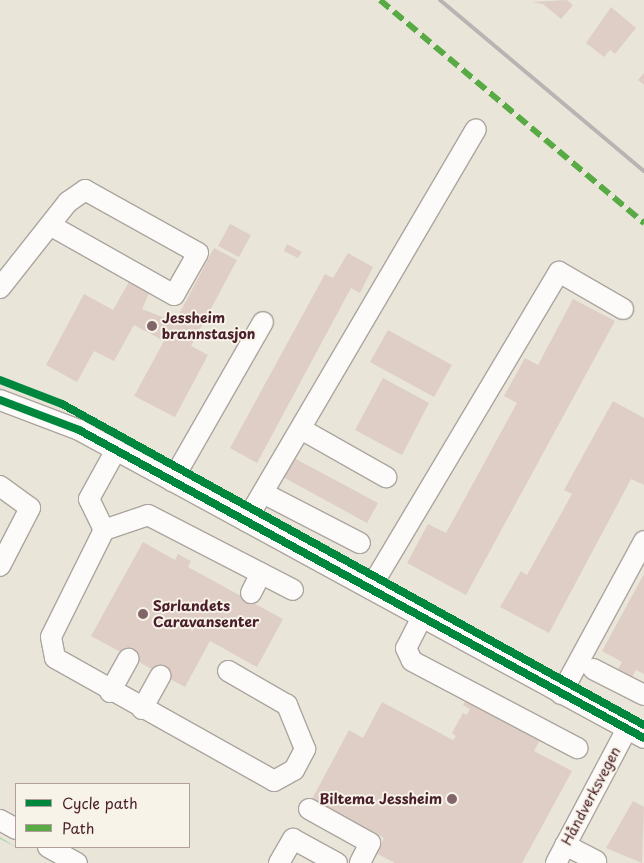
<!DOCTYPE html>
<html>
<head>
<meta charset="utf-8">
<style>
  body { margin:0 }
  #map { position:relative; width:644px; height:863px; overflow:hidden; background:#e9e6d9; font-family:"Playpen Sans",sans-serif }
  div>[style] { position:absolute }
  [style*='--x'] { left:calc(var(--x)*1px); top:calc(var(--y)*1px); width:calc(var(--w)*1px); rotate:calc(var(--a)*1deg) }
  .green>* { inset:0; background:#aed8ae }
  .building>* { inset:0; background:#decec6 }
  .roads { filter:drop-shadow(1px 0 #aca59f) drop-shadow(-1px 0 #aca59f) drop-shadow(0 1px #aca59f) drop-shadow(0 -1px #aca59f) }
  .minor>* { height:20px; margin:-10px; padding:0 10px; transform-origin:10px; border-radius:10px; background:#fcfbf9 }
  .rail>* { height:4px; margin:-2px; padding:0 2px; transform-origin:2px; border-radius:2px; background:#b9b4b4 }
  .quiet>* { height:6px; margin-top:-3px; transform-origin:0; background:repeating-linear-gradient(90deg,#57aa44 0 12px,transparent 0 18px) }
  .cycleway>* { height:8px; margin:-4px; padding:0 4px; transform-origin:4px; border-radius:4px; background:#00873e }
  .dots>* { width:14px; height:14px; translate:-50% -50%; box-sizing:border-box; border:2px solid #f7f3e8; border-radius:50% }
  span { translate:-50% -50%; white-space:nowrap; text-align:center; line-height:1.15; -webkit-text-stroke:4px #f7f3e8; paint-order:stroke }
  .poi-label { font-size:14px; color:#4a1f2b; font-weight:700 }
  .left { translate:0 -50%; text-align:left }
  .right { translate:-100% -50%; text-align:right }
  .street-label { font-size:14px; color:#4a1f2b }
  .legend { position:absolute; left:15px; top:783px; width:175px; height:65px; box-sizing:border-box; background:#f7f3e8; border:1px solid #b29e9c; margin:0; padding:6px 9px; list-style:none; font-size:15px; color:#4a1f2b }
  .legend li { display:flex; align-items:center; gap:10px; height:25px }
  .legend b { width:25px; border:1px solid #b29e9c }
</style>
</head>
<body>
<div id="map">
  <div class="green">
    <i style="clip-path:polygon(0 837px,16px 847px,47px 863px,0 839px)"></i>
  </div>
  <div class="building">
    <i style="clip-path:polygon(567px 0,573px 5px,561px 19px,543px 4px,532px 2px)"></i>
    <i style="clip-path:polygon(611px 7px,636px 28px,615px 54px,610px 50px,604px 57px,586px 43px)"></i>
    <i style="clip-path:polygon(644px 73px,644px 85px,638px 80px)"></i>
    <i style="clip-path:polygon(230px 224px,251px 235px,239px 257px,218px 246px)"></i>
    <i style="clip-path:polygon(287px 244px,302px 252px,298px 258px,284px 251px)"></i>
    <i style="clip-path:polygon(214px 248px,237px 260px,191px 346px,208px 355px,175px 417px,134px 396px,164px 341px,134px 325px,114px 361px,94px 351px,77px 382px,46px 365px,84px 294px,113px 310px,130px 280px,150px 291px,142px 309px,175px 322px)"></i>
    <i style="clip-path:polygon(348px 253px,373px 267px,360px 293px,351px 288px,257px 463px,230px 448px,325px 274px,333px 278px)"></i>
    <i style="clip-path:polygon(573px 299px,615px 321px,466px 595px,407px 563px,428px 524px,446px 533px,517px 403px,504px 396px,525px 358px,538px 365px)"></i>
    <i style="clip-path:polygon(388px 330px,452px 365px,434px 397px,370px 362px)"></i>
    <i style="clip-path:polygon(383px 378px,429px 403px,402px 455px,355px 430px)"></i>
    <i style="clip-path:polygon(613px 401px,644px 418px,644px 485px,631px 479px,549px 633px,500px 607px,521px 571px,527px 575px,572px 494px,564px 490px)"></i>
    <i style="clip-path:polygon(294px 458px,378px 503px,367px 523px,283px 477px)"></i>
    <i style="clip-path:polygon(143px 542px,175px 560px,178px 554px,185px 558px,191px 561px,188px 567px,283px 619px,257px 667px,210px 641px,185px 687px,91px 636px)"></i>
    <i style="clip-path:polygon(644px 574px,644px 674px,636px 670px,632px 677px,618px 669px,622px 662px,602px 651px)"></i>
    <i style="clip-path:polygon(467px 698px,541px 738px,534px 751px,572px 771px,522px 863px,395px 863px,376px 853px,384px 838px,312px 799px,349px 730px,363px 738px,382px 702px,453px 740px,456px 736px,452px 733px,463px 713px,467px 715px,470px 709px,463px 705px)"></i>
    <i style="clip-path:polygon(633px 801px,644px 807px,642px 863px,606px 848px)"></i>
  </div>
  <div class="roads">
    <div class="minor">
      <i style="--x:0;--y:288;--w:110;--a:-51.7"></i>
      <i style="--x:68;--y:202;--w:21;--a:-35"></i>
      <i style="--x:85;--y:190;--w:129;--a:29.1"></i>
      <i style="--x:198;--y:253;--w:48;--a:119.7"></i>
      <i style="--x:174;--y:295;--w:142;--a:-150.6"></i>
      <i style="--x:0;--y:400;--w:85;--a:20.8"></i>
      <i style="--x:79;--y:430;--w:643;--a:28.6"></i>
      <i style="--x:301;--y:429;--w:98;--a:29.5"></i>
      <i style="--x:116;--y:450;--w:56;--a:118.9"></i>
      <i style="--x:89;--y:499;--w:34;--a:64"></i>
      <i style="--x:104;--y:530;--w:119;--a:116.4"></i>
      <i style="--x:51;--y:637;--w:21;--a:79"></i>
      <i style="--x:55;--y:658;--w:251;--a:29.3"></i>
      <i style="--x:274;--y:781;--w:23;--a:-29"></i>
      <i style="--x:294;--y:770;--w:24;--a:-62"></i>
      <i style="--x:305;--y:749;--w:48;--a:-112.2"></i>
      <i style="--x:287;--y:705;--w:68;--a:-150"></i>
      <i style="--x:172;--y:481;--w:183;--a:-60.2"></i>
      <i style="--x:0;--y:486;--w:37;--a:36"></i>
      <i style="--x:30;--y:508;--w:65;--a:117.3"></i>
      <i style="--x:263;--y:493;--w:109;--a:27.3"></i>
      <i style="--x:246;--y:521;--w:454;--a:-59.6"></i>
      <i style="--x:104;--y:530;--w:46;--a:-18.8"></i>
      <i style="--x:148;--y:515;--w:163;--a:27.3"></i>
      <i style="--x:371;--y:587;--w:367;--a:-59.2"></i>
      <i style="--x:559;--y:272;--w:74;--a:30"></i>
      <i style="--x:251;--y:593;--w:22;--a:-63"></i>
      <i style="--x:422;--y:617;--w:35;--a:117"></i>
      <i style="--x:406;--y:648;--w:14;--a:65"></i>
      <i style="--x:412;--y:661;--w:187;--a:27.8"></i>
      <i style="--x:593;--y:669;--w:57;--a:27"></i>
      <i style="--x:110;--y:692;--w:38;--a:-61"></i>
      <i style="--x:561;--y:694;--w:174;--a:-61.5"></i>
      <i style="--x:142;--y:709;--w:38;--a:-61"></i>
      <i style="--x:309;--y:809;--w:70;--a:29.1"></i>
      <i style="--x:370;--y:843;--w:22;--a:117"></i>
      <i style="--x:0;--y:820;--w:18;--a:29"></i>
      <i style="--x:565;--y:845;--w:35;--a:27"></i>
      <i style="--x:48;--y:847;--w:33;--a:29"></i>
      <i style="--x:279;--y:863;--w:28;--a:-60"></i>
      <i style="--x:293;--y:839;--w:50;--a:28.6"></i>
      <i style="--x:556;--y:863;--w:152;--a:-62.1"></i>
    </div>
  </div>
  <div class="rail">
    <i style="--x:440;--y:0;--w:266;--a:40"></i>
  </div>
  <div class="quiet">
    <i style="--x:380;--y:0;--w:346;--a:40.2"></i>
  </div>
  <div class="cycleway">
    <i style="--x:0;--y:380;--w:66;--a:21.2"></i>
    <i style="--x:62;--y:404;--w:665;--a:28.88"></i>
    <i style="--x:0;--y:400;--w:85;--a:20.8"></i>
    <i style="--x:79;--y:430;--w:643;--a:28.6"></i>
  </div>
  <div class="dots">
    <i style="left:152px;top:326px;background:#826568"></i>
    <i style="left:143px;top:614px;background:#826568"></i>
    <i style="left:452px;top:799px;background:#826568"></i>
  </div>
  <div class="poi-label">
    <span class="left" style="left:162px;top:326px">Jessheim<br>brannstasjon</span>
    <span class="left" style="left:153px;top:614px">Sørlandets<br>Caravansenter</span>
    <span class="right" style="left:442px;top:799px">Biltema Jessheim</span>
  </div>
  <div class="street-label">
    <span style="left:591px;top:796px;rotate:-62deg">Håndverksvegen</span>
  </div>
  <ul class="legend">
  <li><b style="height:6px;background:#00873e"></b>Cycle path</li>
  <li><b style="height:6px;background:#57aa44"></b>Path</li>
  </ul>
</div>
</body>
</html>
